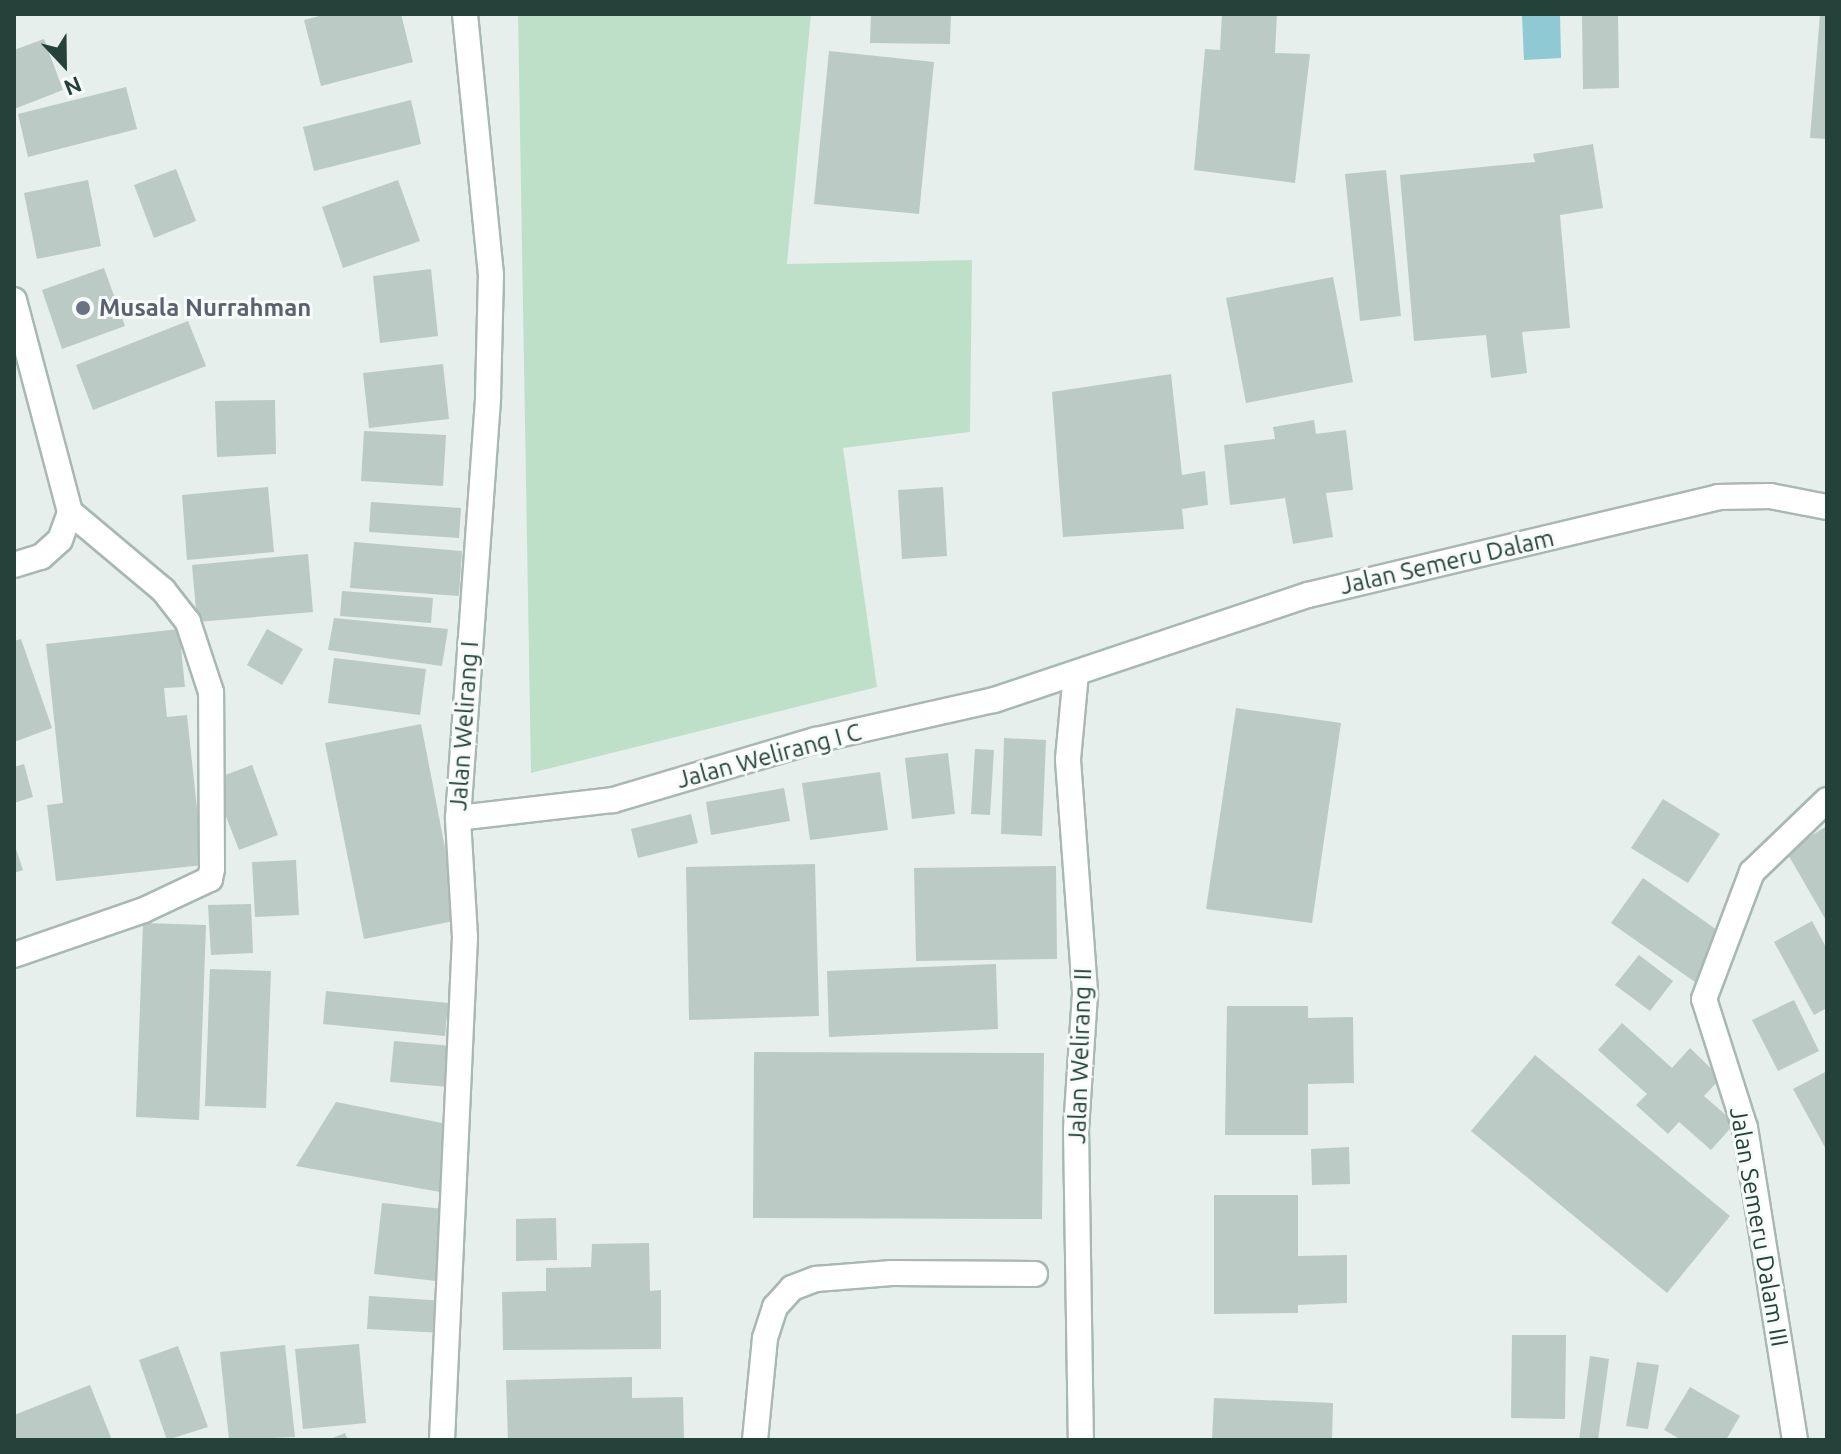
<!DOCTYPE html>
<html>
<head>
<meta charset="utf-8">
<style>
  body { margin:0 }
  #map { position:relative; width:1841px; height:1454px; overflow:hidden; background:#e6efeb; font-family:Ubuntu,sans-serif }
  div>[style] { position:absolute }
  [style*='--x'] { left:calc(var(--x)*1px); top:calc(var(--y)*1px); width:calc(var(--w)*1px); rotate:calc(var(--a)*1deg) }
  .green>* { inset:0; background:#bfe0c8 }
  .water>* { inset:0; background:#8ec9d4 }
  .building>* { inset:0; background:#bbcac4 }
  .roads { filter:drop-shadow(2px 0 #a8b8b2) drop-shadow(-2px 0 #a8b8b2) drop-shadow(0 2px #a8b8b2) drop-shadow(0 -2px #a8b8b2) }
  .lane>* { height:24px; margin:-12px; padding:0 12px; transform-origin:12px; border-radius:12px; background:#fff }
  .street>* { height:24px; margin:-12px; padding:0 12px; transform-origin:12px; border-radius:12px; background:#fff }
  .dots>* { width:22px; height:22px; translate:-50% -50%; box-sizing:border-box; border:4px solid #f7fbf9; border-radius:50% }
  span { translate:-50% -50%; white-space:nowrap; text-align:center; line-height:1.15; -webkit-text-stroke:6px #f7fbf9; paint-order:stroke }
  .worship-label { font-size:24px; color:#5b616d; font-weight:700 }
  .left { translate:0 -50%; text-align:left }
  .street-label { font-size:24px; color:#24423a }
  .frame { position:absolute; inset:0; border:16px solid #24423a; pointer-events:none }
  .north { position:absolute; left:24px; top:24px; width:80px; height:80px; -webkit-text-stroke:6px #f7fbf9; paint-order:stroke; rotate:158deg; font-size:22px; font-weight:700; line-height:32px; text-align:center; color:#24423a }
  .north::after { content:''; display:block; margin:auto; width:28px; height:36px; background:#24423a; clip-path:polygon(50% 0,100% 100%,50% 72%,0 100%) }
</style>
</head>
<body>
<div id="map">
  <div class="green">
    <i style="clip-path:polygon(518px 14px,811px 14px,787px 264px,972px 260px,970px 432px,843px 448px,877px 687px,531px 773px)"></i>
  </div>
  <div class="water">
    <i style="clip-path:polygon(1522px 14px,1560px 14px,1561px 58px,1524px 60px)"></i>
  </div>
  <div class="building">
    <i style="clip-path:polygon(327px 14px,401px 14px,413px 62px,321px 86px,304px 20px)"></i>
    <i style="clip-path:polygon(871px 14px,951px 14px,950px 44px,870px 43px)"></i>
    <i style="clip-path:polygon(1222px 14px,1277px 14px,1275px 53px,1310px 54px,1295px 183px,1194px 170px,1205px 49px,1220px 50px)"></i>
    <i style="clip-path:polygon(1582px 14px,1618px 14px,1619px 88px,1583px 89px)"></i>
    <i style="clip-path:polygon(1820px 14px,1827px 14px,1827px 139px,1810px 138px)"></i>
    <i style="clip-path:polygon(44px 39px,63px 90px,14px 109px,14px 50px)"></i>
    <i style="clip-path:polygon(829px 51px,934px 62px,919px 214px,814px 204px)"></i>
    <i style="clip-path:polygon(126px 87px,137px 129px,28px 157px,18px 114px)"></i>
    <i style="clip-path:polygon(411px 100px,421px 144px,314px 171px,303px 127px)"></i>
    <i style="clip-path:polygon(1593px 144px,1603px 208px,1560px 215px,1570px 328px,1522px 332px,1527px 373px,1491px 378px,1486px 335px,1414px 341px,1400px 175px,1535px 162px,1533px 154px)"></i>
    <i style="clip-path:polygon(176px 169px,196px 221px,154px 238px,134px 185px)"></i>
    <i style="clip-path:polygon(1386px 170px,1401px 316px,1360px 321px,1345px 174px)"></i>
    <i style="clip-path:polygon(88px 180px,101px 246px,37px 259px,24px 193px)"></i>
    <i style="clip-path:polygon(398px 180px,420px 241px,343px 268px,322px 207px)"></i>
    <i style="clip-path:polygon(104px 268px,125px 326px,62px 349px,42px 290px)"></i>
    <i style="clip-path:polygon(431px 269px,438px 336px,380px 343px,373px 276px)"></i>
    <i style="clip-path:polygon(1333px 277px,1353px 382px,1246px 403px,1226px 298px)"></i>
    <i style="clip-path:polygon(188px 321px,206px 366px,93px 410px,76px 365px)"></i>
    <i style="clip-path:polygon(443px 364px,449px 419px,369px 428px,363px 373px)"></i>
    <i style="clip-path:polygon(1171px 374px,1182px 475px,1205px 471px,1208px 505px,1182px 509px,1184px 529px,1063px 537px,1052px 392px)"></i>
    <i style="clip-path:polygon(275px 400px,276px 454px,217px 457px,215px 401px)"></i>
    <i style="clip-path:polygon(1314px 420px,1316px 434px,1346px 430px,1353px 490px,1326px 493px,1333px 537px,1293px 544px,1285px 498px,1230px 505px,1224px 445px,1275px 439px,1273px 427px)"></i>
    <i style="clip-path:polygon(364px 431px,446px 435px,443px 486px,361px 481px)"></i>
    <i style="clip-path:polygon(268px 487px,274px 552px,187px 560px,182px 495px)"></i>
    <i style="clip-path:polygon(943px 487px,947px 556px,902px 559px,898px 490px)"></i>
    <i style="clip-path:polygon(371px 502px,461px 508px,459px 538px,369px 532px)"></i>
    <i style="clip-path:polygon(354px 542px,462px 551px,459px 596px,350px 588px)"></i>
    <i style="clip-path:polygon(308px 554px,313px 612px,197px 622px,192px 565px)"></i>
    <i style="clip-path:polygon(342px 591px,433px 598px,431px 623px,340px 616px)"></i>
    <i style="clip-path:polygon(334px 618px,448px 629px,442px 666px,328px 650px)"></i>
    <i style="clip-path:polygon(179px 629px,185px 687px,164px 688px,167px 717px,187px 715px,203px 865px,56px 881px,47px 805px,63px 803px,46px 644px)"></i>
    <i style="clip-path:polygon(267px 629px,303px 649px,282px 685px,247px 665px)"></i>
    <i style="clip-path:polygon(21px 639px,52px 728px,14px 742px,14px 641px)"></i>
    <i style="clip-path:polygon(334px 658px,426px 669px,420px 715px,328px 703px)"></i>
    <i style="clip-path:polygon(1236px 708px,1341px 723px,1312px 923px,1206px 909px)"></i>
    <i style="clip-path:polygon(421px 724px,459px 920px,364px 939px,325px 743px)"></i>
    <i style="clip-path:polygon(1004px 738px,1046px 740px,1042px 836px,1001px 834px)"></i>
    <i style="clip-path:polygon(975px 749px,994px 750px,990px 815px,971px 814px)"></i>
    <i style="clip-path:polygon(948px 753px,955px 814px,912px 819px,905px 758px)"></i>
    <i style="clip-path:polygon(24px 764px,33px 797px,14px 803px,14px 767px)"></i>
    <i style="clip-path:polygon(252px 765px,278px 835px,239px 850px,212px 780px)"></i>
    <i style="clip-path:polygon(880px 772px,888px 830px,810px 840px,802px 783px)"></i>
    <i style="clip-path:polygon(784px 788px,790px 821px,711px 835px,706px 802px)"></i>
    <i style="clip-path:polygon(1663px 799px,1720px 834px,1688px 883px,1631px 848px)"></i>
    <i style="clip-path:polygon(691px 814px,698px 843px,638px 858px,631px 829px)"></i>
    <i style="clip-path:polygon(1827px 826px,1827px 922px,1786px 851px)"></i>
    <i style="clip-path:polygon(14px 843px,23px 870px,14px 873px)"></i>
    <i style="clip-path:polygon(296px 860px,299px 915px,255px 917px,252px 862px)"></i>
    <i style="clip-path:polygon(815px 864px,819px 1016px,689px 1020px,686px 867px)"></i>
    <i style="clip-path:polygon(1056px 866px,1057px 959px,916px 961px,914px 868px)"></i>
    <i style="clip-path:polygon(1643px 878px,1727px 937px,1695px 982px,1611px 923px)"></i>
    <i style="clip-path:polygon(251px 904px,253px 953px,211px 955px,208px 905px)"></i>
    <i style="clip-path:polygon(1812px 921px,1827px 949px,1827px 1008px,1814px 1015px,1774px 942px)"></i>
    <i style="clip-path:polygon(143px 923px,206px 925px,199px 1120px,136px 1117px)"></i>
    <i style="clip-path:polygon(1639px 955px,1673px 981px,1650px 1011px,1615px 985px)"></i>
    <i style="clip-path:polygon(996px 964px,998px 1029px,829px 1037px,827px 971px)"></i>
    <i style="clip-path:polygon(210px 969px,271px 971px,266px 1108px,205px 1106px)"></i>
    <i style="clip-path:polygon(326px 991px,448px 1003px,445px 1036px,323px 1024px)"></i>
    <i style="clip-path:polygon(1794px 1000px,1819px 1051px,1778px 1071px,1752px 1020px)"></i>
    <i style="clip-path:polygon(1227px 1006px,1308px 1006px,1308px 1018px,1353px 1017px,1354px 1083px,1308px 1084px,1308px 1135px,1225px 1135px)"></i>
    <i style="clip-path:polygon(1622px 1023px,1672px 1068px,1690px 1048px,1721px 1078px,1704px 1096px,1735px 1123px,1711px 1150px,1679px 1122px,1668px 1134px,1636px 1105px,1647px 1094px,1598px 1050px)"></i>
    <i style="clip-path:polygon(394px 1041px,452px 1046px,449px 1087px,390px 1082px)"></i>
    <i style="clip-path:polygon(754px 1052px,1044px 1053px,1042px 1219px,753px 1218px)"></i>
    <i style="clip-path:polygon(1535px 1055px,1730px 1216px,1667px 1293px,1471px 1131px)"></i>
    <i style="clip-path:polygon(1827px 1071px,1827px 1151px,1793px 1089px)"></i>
    <i style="clip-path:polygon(336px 1102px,447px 1124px,440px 1192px,296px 1166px)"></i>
    <i style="clip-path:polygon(1349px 1147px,1350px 1184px,1312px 1185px,1311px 1149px)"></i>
    <i style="clip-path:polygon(1214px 1195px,1298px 1195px,1298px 1256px,1347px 1255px,1347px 1303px,1298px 1305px,1298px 1313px,1214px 1314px)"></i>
    <i style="clip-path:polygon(382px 1203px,445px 1209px,436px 1281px,374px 1274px)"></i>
    <i style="clip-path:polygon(556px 1218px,557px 1260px,516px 1261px,516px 1219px)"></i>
    <i style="clip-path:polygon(649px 1243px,650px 1291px,661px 1290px,661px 1349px,503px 1350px,502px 1292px,546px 1291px,546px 1268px,591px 1267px,592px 1244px)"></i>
    <i style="clip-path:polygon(369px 1296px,446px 1301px,444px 1333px,367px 1329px)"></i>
    <i style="clip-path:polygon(1512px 1335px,1566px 1335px,1565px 1419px,1511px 1418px)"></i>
    <i style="clip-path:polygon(359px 1344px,366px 1423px,303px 1429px,295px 1349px)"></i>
    <i style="clip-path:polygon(285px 1345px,295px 1437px,229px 1440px,220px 1352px)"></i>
    <i style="clip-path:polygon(178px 1346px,208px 1427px,167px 1440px,139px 1360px)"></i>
    <i style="clip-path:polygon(1590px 1356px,1609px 1359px,1598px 1440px,1579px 1440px)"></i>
    <i style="clip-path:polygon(1637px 1362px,1659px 1365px,1648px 1429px,1626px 1426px)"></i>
    <i style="clip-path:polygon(632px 1377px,632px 1398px,683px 1397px,684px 1440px,508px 1440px,506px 1380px)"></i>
    <i style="clip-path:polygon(90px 1385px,112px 1440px,14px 1440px,14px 1415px)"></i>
    <i style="clip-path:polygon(1690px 1387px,1740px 1416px,1726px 1440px,1682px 1440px,1664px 1430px)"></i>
    <i style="clip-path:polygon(1214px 1398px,1333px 1403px,1332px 1440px,1212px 1440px)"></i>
    <i style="clip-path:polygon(345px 1433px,348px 1440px,328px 1440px)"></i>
  </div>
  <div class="roads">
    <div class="lane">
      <i style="--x:755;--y:1440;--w:102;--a:-84.4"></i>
      <i style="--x:765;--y:1338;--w:33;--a:-72"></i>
      <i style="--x:775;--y:1307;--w:25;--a:-48"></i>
      <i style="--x:792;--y:1288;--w:26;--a:-21"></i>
      <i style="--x:816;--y:1279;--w:76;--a:-4.5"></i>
      <i style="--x:892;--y:1273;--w:143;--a:0.4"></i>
    </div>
    <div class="street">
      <i style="--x:14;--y:300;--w:219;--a:75.2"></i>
      <i style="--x:14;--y:565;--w:28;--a:-17"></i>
      <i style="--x:41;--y:557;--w:25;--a:-42"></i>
      <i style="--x:60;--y:540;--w:30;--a:-70"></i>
      <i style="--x:1076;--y:673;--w:87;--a:95.3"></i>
      <i style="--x:1068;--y:760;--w:235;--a:85.8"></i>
      <i style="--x:1085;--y:994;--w:135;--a:93.8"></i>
      <i style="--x:1076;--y:1129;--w:311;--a:89.1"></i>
      <i style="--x:458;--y:818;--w:156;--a:-6.6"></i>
      <i style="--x:613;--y:800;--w:212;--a:-16.5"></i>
      <i style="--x:816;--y:740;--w:182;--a:-12.7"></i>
      <i style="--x:994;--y:700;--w:331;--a:-18.5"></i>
      <i style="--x:1308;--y:595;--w:422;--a:-13.4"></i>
      <i style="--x:1718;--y:497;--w:52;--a:-1.1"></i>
      <i style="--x:1770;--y:496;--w:58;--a:10.9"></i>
      <i style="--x:14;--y:955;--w:138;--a:-19.1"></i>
      <i style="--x:144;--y:910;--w:73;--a:-25.2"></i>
      <i style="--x:210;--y:879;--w:10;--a:-79"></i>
      <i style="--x:212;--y:869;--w:177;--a:-90.3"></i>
      <i style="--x:211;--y:692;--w:74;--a:-108.2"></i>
      <i style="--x:188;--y:622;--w:41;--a:-128"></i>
      <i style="--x:163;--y:590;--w:121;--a:-140"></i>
      <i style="--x:442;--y:1440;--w:504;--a:-87.38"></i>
      <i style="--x:465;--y:937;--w:119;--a:-93.4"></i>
      <i style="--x:458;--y:818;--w:423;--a:-85.9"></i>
      <i style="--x:488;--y:396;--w:121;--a:-88.6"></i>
      <i style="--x:491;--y:275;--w:262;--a:-95.7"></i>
      <i style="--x:1795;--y:1440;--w:316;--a:-99.1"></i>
      <i style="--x:1745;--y:1128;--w:135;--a:-107.6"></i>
      <i style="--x:1704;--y:999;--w:136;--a:-69.3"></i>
      <i style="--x:1752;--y:872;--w:104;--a:-43.8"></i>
    </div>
  </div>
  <div class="dots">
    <i style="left:83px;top:308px;background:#6b7280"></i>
  </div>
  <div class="worship-label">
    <span class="left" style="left:99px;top:308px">Musala Nurrahman</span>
  </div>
  <div class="street-label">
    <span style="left:1447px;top:562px;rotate:-13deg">Jalan Semeru Dalam</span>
    <span style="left:464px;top:726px;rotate:-86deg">Jalan Welirang I</span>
    <span style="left:769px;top:756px;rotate:-15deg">Jalan Welirang I C</span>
    <span style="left:1080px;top:1056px;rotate:-88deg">Jalan Welirang II</span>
    <span style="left:1759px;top:1227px;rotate:80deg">Jalan Semeru Dalam III</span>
  </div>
  <div class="frame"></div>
  <div class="north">N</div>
</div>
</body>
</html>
